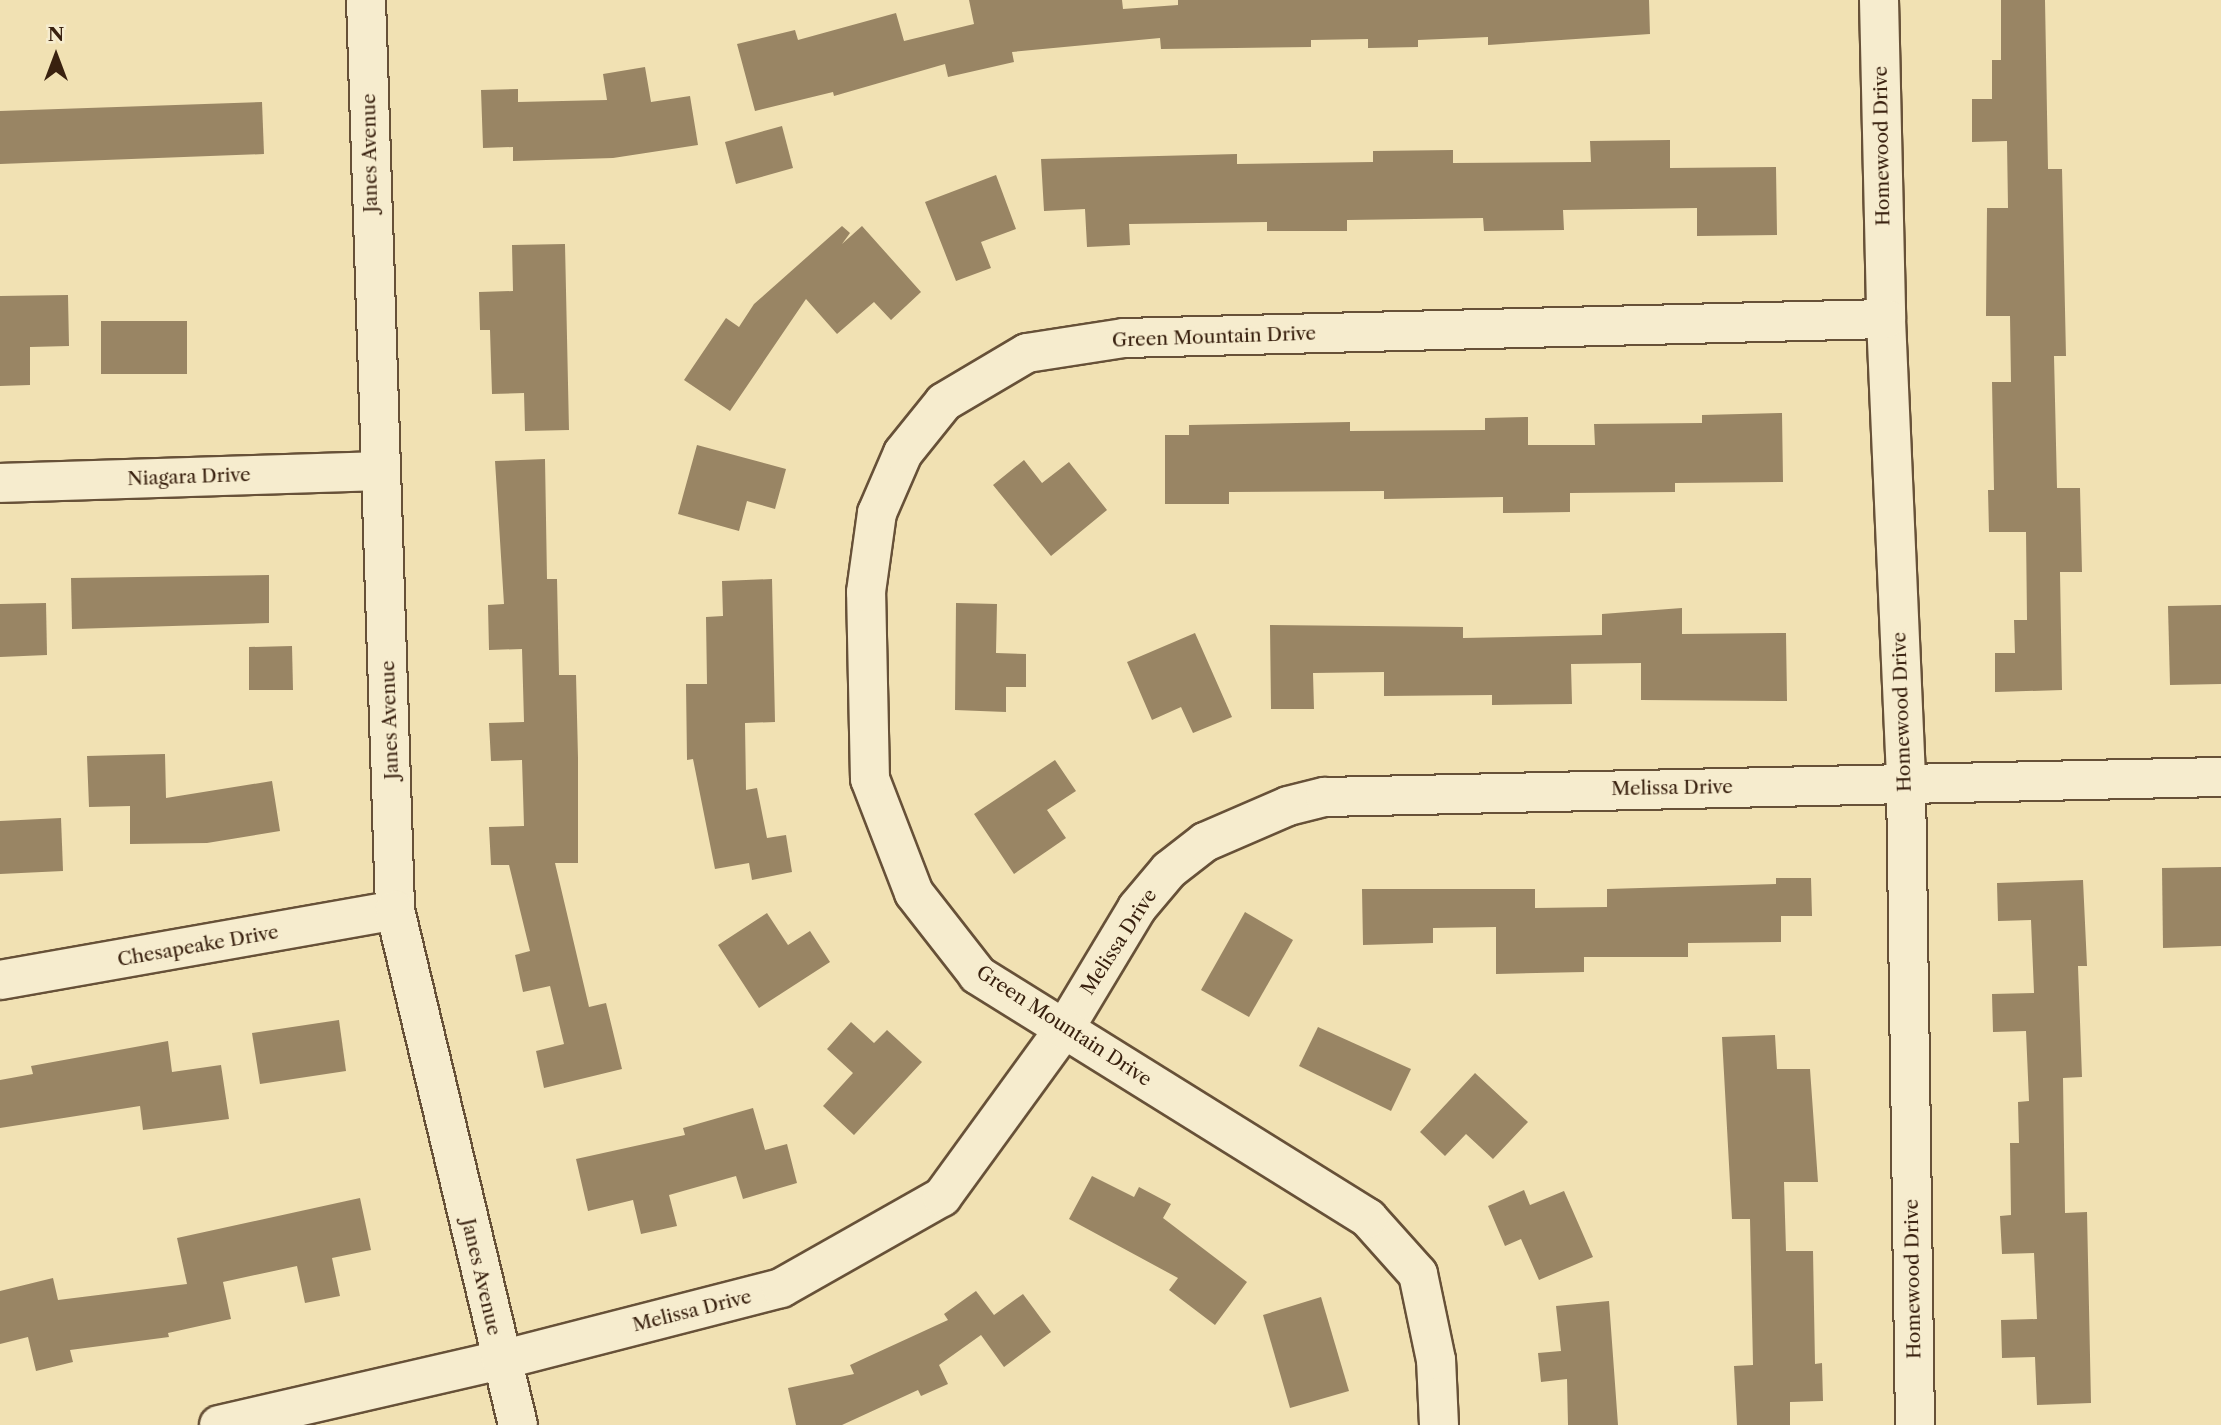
<!DOCTYPE html>
<html>
<head>
<meta charset="utf-8">
<style>
  body { margin:0 }
  #map { position:relative; width:2221px; height:1425px; overflow:hidden; background:#f1e1b3; font-family:"Libre Caslon Text",serif }
  div>[style] { position:absolute }
  [style*='--x'] { left:calc(var(--x)*1px); top:calc(var(--y)*1px); width:calc(var(--w)*1px); rotate:calc(var(--a)*1deg) }
  .building>* { inset:0; background:#998564 }
  .roads { filter:drop-shadow(2px 0 #675138) drop-shadow(-2px 0 #675138) drop-shadow(0 2px #675138) drop-shadow(0 -2px #675138) }
  .street>* { height:38px; margin:-19px; padding:0 19px; transform-origin:19px; border-radius:19px; background:#f6ecce }
  .secondary>* { height:38px; margin:-19px; padding:0 19px; transform-origin:19px; border-radius:19px; background:#f6ecce }
  span { translate:-50% -50%; white-space:nowrap; text-align:center; line-height:1.15; -webkit-text-stroke:6px #f6ecce; paint-order:stroke }
  .street-label { font-size:19px; color:#39210f }
  .north { position:absolute; left:21px; top:21px; width:70px; height:70px; -webkit-text-stroke:5px #f6ecce; paint-order:stroke; rotate:0deg; font-size:19px; font-weight:700; line-height:28px; text-align:center; color:#39210f }
  .north::after { content:''; display:block; margin:auto; width:24px; height:32px; background:#39210f; clip-path:polygon(50% 0,100% 100%,50% 72%,0 100%) }
</style>
</head>
<body>
<div id="map">
  <div class="building">
    <i style="clip-path:polygon(969px 0,1122px 0,1123px 9px,1178px 5px,1178px 0,1649px 0,1650px 34px,1488px 45px,1488px 37px,1418px 40px,1418px 47px,1368px 48px,1368px 39px,1311px 40px,1311px 47px,1161px 49px,1160px 38px,1012px 52px,1014px 62px,948px 77px,945px 64px,834px 96px,833px 92px,755px 111px,737px 44px,795px 30px,798px 40px,896px 13px,904px 41px,974px 24px)"></i>
    <i style="clip-path:polygon(2001px 0,2045px 0,2048px 169px,2062px 169px,2066px 356px,2054px 356px,2057px 488px,2080px 488px,2082px 572px,2060px 572px,2062px 690px,1995px 692px,1995px 653px,2015px 653px,2014px 620px,2027px 620px,2026px 532px,1989px 532px,1988px 490px,1994px 490px,1992px 382px,2011px 382px,2010px 316px,1986px 316px,1987px 208px,2008px 208px,2007px 141px,1972px 142px,1972px 99px,1992px 99px,1992px 60px,2001px 60px)"></i>
    <i style="clip-path:polygon(645px 67px,651px 102px,690px 96px,698px 145px,613px 158px,513px 161px,513px 147px,483px 148px,481px 90px,518px 89px,518px 102px,607px 100px,603px 74px)"></i>
    <i style="clip-path:polygon(262px 102px,264px 154px,0 164px,0 111px)"></i>
    <i style="clip-path:polygon(782px 126px,793px 168px,736px 184px,725px 142px)"></i>
    <i style="clip-path:polygon(1670px 140px,1670px 168px,1776px 167px,1777px 235px,1697px 236px,1697px 208px,1563px 210px,1564px 230px,1484px 231px,1483px 218px,1347px 220px,1347px 231px,1267px 231px,1267px 222px,1129px 224px,1130px 245px,1087px 247px,1085px 209px,1044px 211px,1041px 159px,1237px 154px,1237px 164px,1373px 162px,1373px 151px,1453px 150px,1453px 163px,1591px 162px,1590px 141px)"></i>
    <i style="clip-path:polygon(996px 175px,1016px 229px,981px 242px,991px 268px,956px 281px,925px 202px)"></i>
    <i style="clip-path:polygon(842px 226px,850px 233px,842px 244px,862px 226px,921px 292px,891px 320px,874px 302px,837px 334px,806px 299px,730px 411px,684px 380px,726px 318px,739px 327px,754px 304px)"></i>
    <i style="clip-path:polygon(565px 244px,569px 430px,525px 431px,524px 393px,492px 394px,490px 330px,480px 330px,479px 292px,513px 291px,512px 245px)"></i>
    <i style="clip-path:polygon(68px 295px,69px 346px,30px 347px,30px 385px,0 386px,0 296px)"></i>
    <i style="clip-path:polygon(101px 321px,187px 321px,187px 374px,101px 374px)"></i>
    <i style="clip-path:polygon(1782px 413px,1783px 482px,1675px 483px,1675px 492px,1570px 493px,1570px 512px,1503px 513px,1503px 497px,1384px 499px,1384px 491px,1229px 492px,1229px 504px,1165px 504px,1165px 435px,1189px 435px,1189px 425px,1350px 422px,1350px 431px,1485px 430px,1485px 418px,1528px 417px,1528px 445px,1595px 445px,1594px 424px,1702px 423px,1702px 415px)"></i>
    <i style="clip-path:polygon(697px 445px,786px 469px,775px 509px,747px 501px,739px 531px,678px 514px)"></i>
    <i style="clip-path:polygon(545px 459px,547px 579px,557px 579px,559px 675px,576px 675px,578px 758px,578px 863px,555px 863px,589px 1007px,606px 1003px,622px 1069px,544px 1088px,536px 1051px,564px 1044px,550px 986px,523px 992px,515px 955px,530px 951px,509px 865px,491px 865px,489px 827px,524px 826px,522px 760px,491px 761px,489px 723px,524px 722px,522px 649px,489px 650px,488px 605px,504px 604px,495px 461px)"></i>
    <i style="clip-path:polygon(1024px 460px,1042px 483px,1069px 462px,1107px 510px,1051px 556px,993px 485px)"></i>
    <i style="clip-path:polygon(269px 575px,269px 623px,72px 629px,71px 578px)"></i>
    <i style="clip-path:polygon(772px 579px,775px 722px,745px 723px,746px 790px,757px 788px,767px 838px,786px 835px,792px 872px,752px 880px,749px 863px,715px 869px,693px 759px,687px 760px,686px 684px,707px 684px,706px 617px,723px 616px,722px 581px)"></i>
    <i style="clip-path:polygon(46px 603px,47px 655px,0 657px,0 604px)"></i>
    <i style="clip-path:polygon(956px 603px,997px 604px,996px 653px,1026px 654px,1026px 687px,1006px 687px,1006px 712px,955px 710px)"></i>
    <i style="clip-path:polygon(2221px 605px,2221px 684px,2170px 685px,2168px 606px)"></i>
    <i style="clip-path:polygon(1682px 608px,1682px 634px,1786px 633px,1787px 701px,1641px 700px,1641px 663px,1571px 664px,1572px 704px,1492px 705px,1492px 695px,1384px 696px,1384px 672px,1313px 673px,1314px 709px,1271px 709px,1270px 625px,1463px 627px,1463px 638px,1602px 635px,1602px 614px)"></i>
    <i style="clip-path:polygon(1195px 633px,1232px 717px,1193px 733px,1181px 707px,1152px 720px,1127px 662px)"></i>
    <i style="clip-path:polygon(292px 646px,293px 690px,249px 690px,249px 647px)"></i>
    <i style="clip-path:polygon(165px 754px,166px 798px,272px 781px,280px 831px,207px 843px,130px 844px,130px 806px,89px 807px,87px 756px)"></i>
    <i style="clip-path:polygon(1055px 760px,1076px 791px,1047px 810px,1066px 838px,1014px 874px,974px 814px)"></i>
    <i style="clip-path:polygon(61px 818px,63px 871px,0 874px,0 821px)"></i>
    <i style="clip-path:polygon(2221px 867px,2221px 946px,2163px 948px,2162px 868px)"></i>
    <i style="clip-path:polygon(1776px 878px,1811px 878px,1812px 916px,1781px 916px,1781px 942px,1688px 943px,1688px 957px,1584px 957px,1584px 972px,1496px 974px,1496px 927px,1433px 928px,1433px 943px,1363px 945px,1362px 889px,1535px 889px,1535px 908px,1607px 907px,1607px 889px,1776px 884px)"></i>
    <i style="clip-path:polygon(2083px 880px,2087px 966px,2078px 966px,2082px 1077px,2063px 1078px,2065px 1213px,2087px 1212px,2091px 1403px,2037px 1405px,2035px 1357px,2002px 1358px,2001px 1320px,2037px 1319px,2034px 1253px,2002px 1254px,2000px 1216px,2011px 1215px,2010px 1143px,2019px 1143px,2018px 1102px,2029px 1101px,2026px 1031px,1993px 1032px,1992px 994px,2034px 993px,2031px 920px,1998px 921px,1997px 883px)"></i>
    <i style="clip-path:polygon(1245px 912px,1293px 940px,1249px 1017px,1201px 990px)"></i>
    <i style="clip-path:polygon(767px 913px,788px 945px,810px 931px,830px 962px,759px 1008px,718px 945px)"></i>
    <i style="clip-path:polygon(339px 1020px,346px 1071px,260px 1084px,252px 1033px)"></i>
    <i style="clip-path:polygon(851px 1022px,874px 1043px,887px 1030px,922px 1062px,854px 1135px,823px 1106px,853px 1073px,827px 1049px)"></i>
    <i style="clip-path:polygon(1318px 1027px,1411px 1069px,1391px 1111px,1299px 1066px)"></i>
    <i style="clip-path:polygon(1775px 1035px,1777px 1069px,1810px 1069px,1818px 1182px,1784px 1182px,1786px 1251px,1813px 1251px,1815px 1364px,1822px 1363px,1823px 1401px,1790px 1402px,1790px 1425px,1737px 1425px,1734px 1366px,1753px 1365px,1750px 1219px,1732px 1219px,1722px 1037px)"></i>
    <i style="clip-path:polygon(168px 1041px,172px 1072px,221px 1065px,229px 1119px,143px 1130px,140px 1106px,0 1128px,0 1080px,33px 1074px,31px 1066px)"></i>
    <i style="clip-path:polygon(1475px 1073px,1528px 1122px,1493px 1159px,1466px 1134px,1445px 1156px,1420px 1132px)"></i>
    <i style="clip-path:polygon(753px 1108px,765px 1150px,787px 1144px,797px 1183px,743px 1199px,736px 1176px,669px 1195px,677px 1226px,641px 1234px,633px 1200px,588px 1211px,576px 1159px,685px 1135px,683px 1128px)"></i>
    <i style="clip-path:polygon(1092px 1176px,1134px 1197px,1139px 1187px,1171px 1204px,1163px 1218px,1247px 1282px,1215px 1325px,1169px 1290px,1178px 1278px,1069px 1219px)"></i>
    <i style="clip-path:polygon(1524px 1190px,1530px 1205px,1564px 1191px,1593px 1257px,1539px 1280px,1521px 1239px,1505px 1246px,1488px 1206px)"></i>
    <i style="clip-path:polygon(360px 1198px,371px 1250px,332px 1258px,340px 1296px,305px 1303px,297px 1266px,223px 1282px,231px 1319px,168px 1333px,169px 1337px,70px 1350px,73px 1362px,36px 1371px,28px 1337px,0 1344px,0 1291px,53px 1278px,58px 1300px,187px 1284px,177px 1238px)"></i>
    <i style="clip-path:polygon(976px 1291px,994px 1315px,1023px 1294px,1051px 1332px,1004px 1367px,981px 1335px,939px 1365px,948px 1384px,921px 1396px,918px 1390px,842px 1425px,796px 1425px,788px 1388px,854px 1374px,850px 1365px,948px 1320px,944px 1314px)"></i>
    <i style="clip-path:polygon(1321px 1297px,1349px 1391px,1290px 1408px,1263px 1315px)"></i>
    <i style="clip-path:polygon(1609px 1301px,1618px 1425px,1568px 1425px,1567px 1379px,1541px 1382px,1538px 1353px,1561px 1351px,1556px 1306px)"></i>
  </div>
  <div class="roads">
    <div class="street">
      <i style="--x:1879;--y:0;--w:319;--a:88.7"></i>
      <i style="--x:1886;--y:319;--w:463;--a:87.5"></i>
      <i style="--x:1906;--y:782;--w:643;--a:89.2"></i>
      <i style="--x:0;--y:483;--w:379;--a:-1.8"></i>
      <i style="--x:0;--y:980;--w:401;--a:-10"></i>
      <i style="--x:219;--y:1425;--w:289;--a:-13"></i>
      <i style="--x:501;--y:1360;--w:289;--a:-14.4"></i>
      <i style="--x:781;--y:1288;--w:185;--a:-29.5"></i>
      <i style="--x:942;--y:1197;--w:209;--a:-54"></i>
      <i style="--x:1065;--y:1028;--w:140;--a:-59"></i>
      <i style="--x:1137;--y:908;--w:50;--a:-49.9"></i>
      <i style="--x:1169;--y:870;--w:46;--a:-37.9"></i>
      <i style="--x:1205;--y:842;--w:90;--a:-23.4"></i>
      <i style="--x:1288;--y:806;--w:38;--a:-14"></i>
      <i style="--x:1325;--y:797;--w:896;--a:-1.28"></i>
      <i style="--x:1439;--y:1425;--w:65;--a:-92.6"></i>
      <i style="--x:1436;--y:1360;--w:88;--a:-101.8"></i>
      <i style="--x:1418;--y:1274;--w:75;--a:-131.8"></i>
      <i style="--x:1368;--y:1218;--w:460;--a:-148.1"></i>
      <i style="--x:978;--y:975;--w:104;--a:-128"></i>
      <i style="--x:914;--y:893;--w:122;--a:-111.1"></i>
      <i style="--x:870;--y:779;--w:187;--a:-91.2"></i>
      <i style="--x:866;--y:592;--w:80;--a:-82.1"></i>
      <i style="--x:877;--y:513;--w:65;--a:-66.6"></i>
      <i style="--x:903;--y:453;--w:65;--a:-51.2"></i>
      <i style="--x:944;--y:402;--w:96;--a:-30.6"></i>
      <i style="--x:1027;--y:353;--w:98;--a:-8.8"></i>
      <i style="--x:1124;--y:338;--w:762;--a:-1.43"></i>
    </div>
    <div class="secondary">
      <i style="--x:366;--y:0;--w:910;--a:88.17"></i>
      <i style="--x:395;--y:910;--w:529;--a:76.57"></i>
    </div>
  </div>
  <div class="street-label">
    <span style="left:1882px;top:146px;rotate:-91deg">Homewood Drive</span>
    <span style="left:370px;top:153px;rotate:-91deg">Janes Avenue</span>
    <span style="left:1214px;top:337px;rotate:-2deg">Green Mountain Drive</span>
    <span style="left:189px;top:477px;rotate:-2deg">Niagara Drive</span>
    <span style="left:1902px;top:712px;rotate:-92deg">Homewood Drive</span>
    <span style="left:390px;top:720px;rotate:-92deg">Janes Avenue</span>
    <span style="left:1672px;top:788px;rotate:-1deg">Melissa Drive</span>
    <span style="left:1119px;top:942px;rotate:-57deg">Melissa Drive</span>
    <span style="left:198px;top:946px;rotate:-10deg">Chesapeake Drive</span>
    <span style="left:1064px;top:1026px;rotate:33deg">Green Mountain Drive</span>
    <span style="left:481px;top:1277px;rotate:77deg">Janes Avenue</span>
    <span style="left:1913px;top:1279px;rotate:-91deg">Homewood Drive</span>
    <span style="left:692px;top:1311px;rotate:-14deg">Melissa Drive</span>
  </div>
  <div class="north">N</div>
</div>
</body>
</html>
